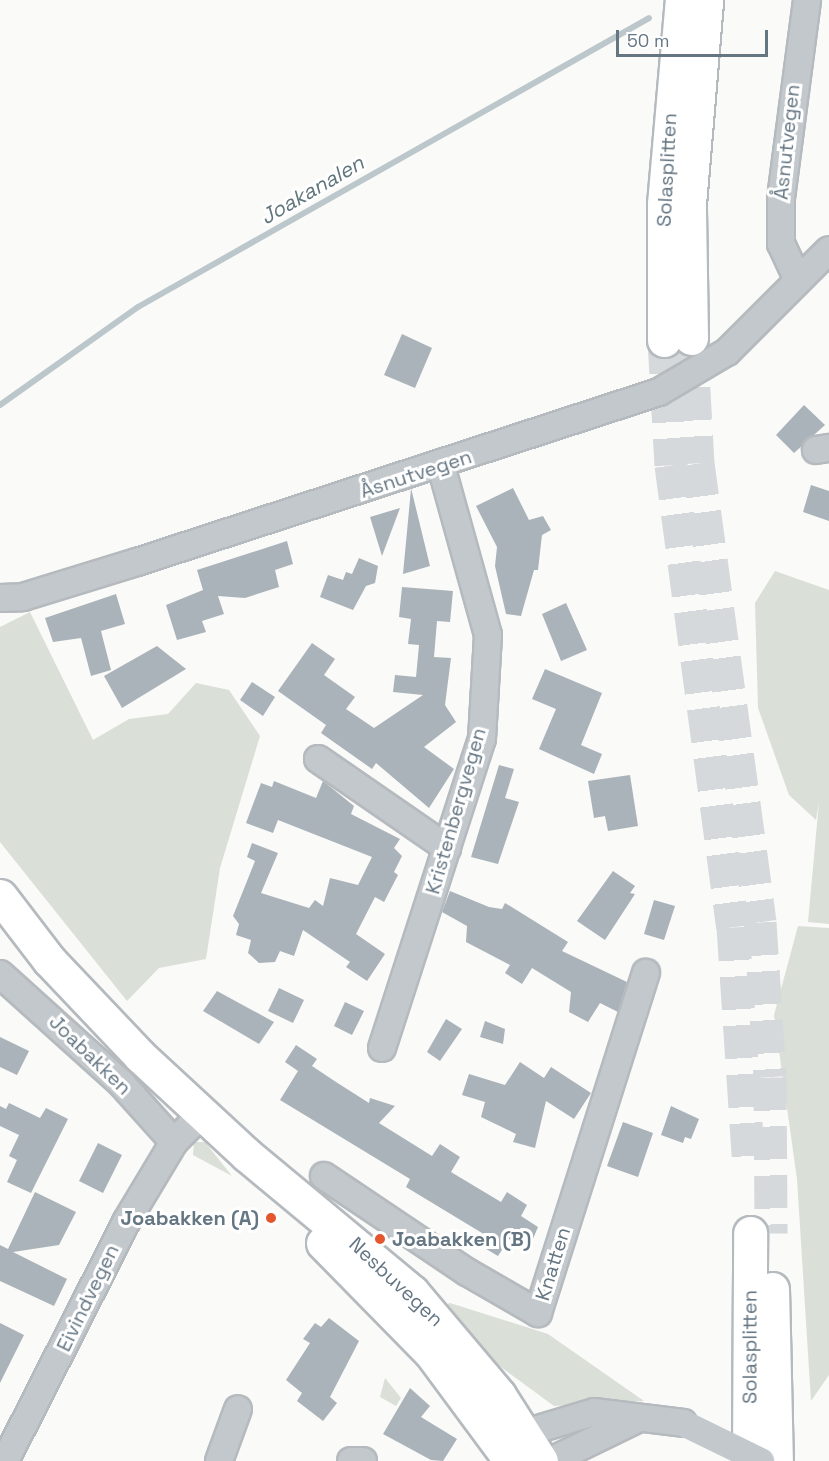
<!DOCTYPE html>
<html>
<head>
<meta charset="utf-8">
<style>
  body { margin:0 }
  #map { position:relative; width:829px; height:1461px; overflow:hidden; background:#fafaf8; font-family:"Space Grotesk",sans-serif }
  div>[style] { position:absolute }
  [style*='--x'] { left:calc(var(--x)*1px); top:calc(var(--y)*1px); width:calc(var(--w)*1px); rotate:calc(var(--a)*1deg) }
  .green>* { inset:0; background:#dadfd7 }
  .stream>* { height:6px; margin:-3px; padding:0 3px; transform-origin:3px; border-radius:3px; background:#bbc7cb }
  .building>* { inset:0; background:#aab3b9 }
  .highway-tunnel>* { height:33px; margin-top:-16.5px; transform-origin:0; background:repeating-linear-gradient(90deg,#d5d9db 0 33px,transparent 0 49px) }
  .roads { filter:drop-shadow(2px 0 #b5babe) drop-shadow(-2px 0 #b5babe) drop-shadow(0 2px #b5babe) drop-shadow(0 -2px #b5babe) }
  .minor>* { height:26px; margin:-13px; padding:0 13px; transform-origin:13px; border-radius:13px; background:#c3c8cc }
  .major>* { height:33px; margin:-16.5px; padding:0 16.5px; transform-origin:16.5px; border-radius:16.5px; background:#fff }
  .highway>* { height:33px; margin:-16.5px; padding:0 16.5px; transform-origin:16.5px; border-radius:16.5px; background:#fff }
  .minor-bridge>* { height:26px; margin:-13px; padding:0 13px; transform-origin:13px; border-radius:13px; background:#c3c8cc }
  .dots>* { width:16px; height:16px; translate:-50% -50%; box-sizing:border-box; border:3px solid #fff; border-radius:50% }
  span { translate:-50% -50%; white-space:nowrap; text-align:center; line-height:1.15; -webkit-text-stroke:6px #fff; paint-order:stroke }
  .street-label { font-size:20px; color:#657683 }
  .poi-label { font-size:20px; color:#657683; font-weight:700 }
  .right { translate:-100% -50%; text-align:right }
  .left { translate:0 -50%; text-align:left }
  .water-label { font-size:21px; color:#60757c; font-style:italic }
  .scale { position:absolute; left:616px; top:30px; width:152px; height:27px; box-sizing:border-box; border:3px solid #657683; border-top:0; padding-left:8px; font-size:18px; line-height:21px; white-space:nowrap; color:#657683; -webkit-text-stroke:4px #fff; paint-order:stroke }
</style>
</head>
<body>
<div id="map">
  <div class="green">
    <i style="clip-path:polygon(775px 571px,829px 590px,829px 924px,808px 922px,819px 802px,816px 820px,789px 795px,758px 708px,755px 603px)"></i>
    <i style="clip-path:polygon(30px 612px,93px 740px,129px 719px,168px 714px,196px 683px,229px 690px,260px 736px,220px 868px,206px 959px,159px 968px,127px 1001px,0 842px,0 627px)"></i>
    <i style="clip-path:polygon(798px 926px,829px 928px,829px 1375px,811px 1401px,797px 1179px,774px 1015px)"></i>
    <i style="clip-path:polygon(194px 1142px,205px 1142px,232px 1176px,193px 1155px)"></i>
    <i style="clip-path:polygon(450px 1303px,548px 1334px,644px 1401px,554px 1406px,483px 1354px,438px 1308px)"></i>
    <i style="clip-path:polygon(385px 1378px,401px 1398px,396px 1406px,380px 1397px)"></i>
  </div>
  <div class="stream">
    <i style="--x:0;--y:405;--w:169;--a:-35.4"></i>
    <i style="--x:138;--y:307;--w:587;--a:-29.49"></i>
  </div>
  <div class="building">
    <i style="clip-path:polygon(402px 334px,432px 348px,415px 388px,384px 375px)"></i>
    <i style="clip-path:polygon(804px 405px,825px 425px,794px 453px,776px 435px)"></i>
    <i style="clip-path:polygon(811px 485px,829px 491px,829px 521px,803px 512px)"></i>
    <i style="clip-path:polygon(411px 488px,430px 566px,403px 574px,411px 489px)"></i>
    <i style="clip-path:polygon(513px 488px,529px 520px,543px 516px,551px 530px,542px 535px,538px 570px,534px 570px,521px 616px,506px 614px,495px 566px,497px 547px,476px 506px)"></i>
    <i style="clip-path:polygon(400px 508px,382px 556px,370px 517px)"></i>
    <i style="clip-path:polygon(287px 541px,293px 564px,275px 570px,279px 587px,245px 598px,218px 596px,224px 614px,202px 621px,206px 632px,177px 640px,166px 605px,203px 590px,197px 570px)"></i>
    <i style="clip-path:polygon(359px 558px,378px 566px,375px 583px,366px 586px,353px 610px,320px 597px,328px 575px,343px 580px,346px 572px,352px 574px)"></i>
    <i style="clip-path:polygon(402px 587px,453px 591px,450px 622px,437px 621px,434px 657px,451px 658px,445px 705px,456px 722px,424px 747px,454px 769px,429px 808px,376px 763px,372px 769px,321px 733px,326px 725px,278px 691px,312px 643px,335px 659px,324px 675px,355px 697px,346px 709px,374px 728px,423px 695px,393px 692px,395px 675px,416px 677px,419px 645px,408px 644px,411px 619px,399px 617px)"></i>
    <i style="clip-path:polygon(116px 594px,125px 624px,101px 631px,111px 670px,91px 676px,81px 638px,53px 642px,45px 618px)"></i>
    <i style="clip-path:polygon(566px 603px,587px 650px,561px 661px,542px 614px)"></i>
    <i style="clip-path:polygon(157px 646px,186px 669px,122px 708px,104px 676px)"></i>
    <i style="clip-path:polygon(545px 669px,602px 693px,581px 745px,602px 754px,594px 774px,539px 749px,556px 709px,532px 699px)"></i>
    <i style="clip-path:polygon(252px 682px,275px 697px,263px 716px,240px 700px)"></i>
    <i style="clip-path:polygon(499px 765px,514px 769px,505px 798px,519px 802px,498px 864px,471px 857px)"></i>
    <i style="clip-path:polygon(630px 775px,638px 826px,608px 831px,605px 816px,594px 818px,588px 781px)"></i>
    <i style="clip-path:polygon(274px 781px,316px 798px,323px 781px,354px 806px,351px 814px,400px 839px,394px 848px,402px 856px,394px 872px,398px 875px,384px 902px,375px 897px,356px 934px,385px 954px,367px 981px,346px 967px,350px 962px,303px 930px,294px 956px,280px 951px,275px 962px,259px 963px,248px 953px,251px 940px,236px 935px,239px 924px,233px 916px,255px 861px,247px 857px,252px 843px,278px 853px,261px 893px,309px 908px,315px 900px,323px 906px,330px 878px,358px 885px,372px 857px,278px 820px,273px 833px,246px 823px,261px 783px,272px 787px)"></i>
    <i style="clip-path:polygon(613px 871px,635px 886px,630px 893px,635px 894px,605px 940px,577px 921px)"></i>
    <i style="clip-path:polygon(450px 891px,489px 907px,502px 909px,505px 903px,568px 942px,562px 951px,627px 982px,618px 1012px,600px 1003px,588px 1022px,569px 1012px,571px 992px,532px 968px,522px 984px,505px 973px,510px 965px,466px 942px,467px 926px,442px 912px)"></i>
    <i style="clip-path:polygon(654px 900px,675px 906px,664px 940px,644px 934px)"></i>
    <i style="clip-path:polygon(279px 988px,304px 1000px,293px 1023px,268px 1011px)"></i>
    <i style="clip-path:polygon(217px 991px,274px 1022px,259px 1044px,203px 1011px)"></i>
    <i style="clip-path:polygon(345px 1002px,364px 1011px,352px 1035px,334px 1026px)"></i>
    <i style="clip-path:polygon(446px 1019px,462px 1029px,440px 1061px,427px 1052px)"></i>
    <i style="clip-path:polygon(485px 1021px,505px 1029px,503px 1044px,480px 1037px)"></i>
    <i style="clip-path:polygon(0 1037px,29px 1051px,17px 1075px,0 1067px)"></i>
    <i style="clip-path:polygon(296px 1045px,317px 1059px,312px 1066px,336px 1082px,369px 1103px,370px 1098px,395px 1106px,379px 1123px,432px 1156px,440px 1144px,460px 1157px,451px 1172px,501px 1202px,507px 1192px,527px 1205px,521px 1216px,538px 1227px,528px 1251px,509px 1239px,498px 1256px,476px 1243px,482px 1233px,406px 1187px,410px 1179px,280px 1100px,298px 1071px,285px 1062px)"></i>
    <i style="clip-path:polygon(520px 1062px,544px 1078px,551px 1067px,591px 1093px,574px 1119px,546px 1101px,535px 1148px,513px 1142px,516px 1134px,481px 1117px,485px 1102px,462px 1095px,469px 1074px,505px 1085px)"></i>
    <i style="clip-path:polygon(9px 1103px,40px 1118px,46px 1108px,68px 1119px,31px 1193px,7px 1182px,17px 1160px,9px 1156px,19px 1135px,0 1126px,0 1106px,6px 1109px)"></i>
    <i style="clip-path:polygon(671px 1106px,699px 1119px,691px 1139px,685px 1137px,683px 1143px,661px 1135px)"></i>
    <i style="clip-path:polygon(623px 1122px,653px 1133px,638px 1177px,607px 1166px)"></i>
    <i style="clip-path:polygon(98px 1143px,122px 1155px,103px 1193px,79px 1181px)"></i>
    <i style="clip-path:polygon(35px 1192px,76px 1212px,59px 1245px,13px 1252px,67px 1279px,54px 1306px,0 1281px,0 1245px,8px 1249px)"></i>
    <i style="clip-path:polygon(329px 1318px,359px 1341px,330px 1397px,337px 1403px,323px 1421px,297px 1401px,302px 1393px,286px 1380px,310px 1343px,303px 1339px,315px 1323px,321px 1327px)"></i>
    <i style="clip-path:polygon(0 1323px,24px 1335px,0 1383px)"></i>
    <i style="clip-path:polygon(410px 1388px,430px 1406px,421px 1417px,457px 1439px,443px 1461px,431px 1460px,383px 1434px)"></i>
  </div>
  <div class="highway-tunnel">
    <i style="--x:691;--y:338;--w:125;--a:86.8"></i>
    <i style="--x:698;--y:463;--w:463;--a:82.3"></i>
    <i style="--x:760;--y:922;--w:155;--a:86.3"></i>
    <i style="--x:770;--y:1077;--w:156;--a:89.6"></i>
    <i style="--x:664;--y:340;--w:125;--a:86.8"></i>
    <i style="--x:671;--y:465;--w:466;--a:82.4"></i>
    <i style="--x:733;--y:927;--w:244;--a:86.2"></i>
  </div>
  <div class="roads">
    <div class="minor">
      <i style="--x:798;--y:280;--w:40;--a:-115"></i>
      <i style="--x:781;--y:244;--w:46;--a:-90"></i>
      <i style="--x:781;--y:198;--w:200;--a:-82.5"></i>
      <i style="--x:816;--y:450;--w:13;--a:-9"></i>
      <i style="--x:0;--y:598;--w:23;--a:-2"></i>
      <i style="--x:23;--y:597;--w:119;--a:-17.1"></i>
      <i style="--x:137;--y:562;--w:549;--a:-18.04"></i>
      <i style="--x:659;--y:392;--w:79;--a:-30.5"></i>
      <i style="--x:727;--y:352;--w:144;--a:-45"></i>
      <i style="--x:318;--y:759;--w:157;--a:34.6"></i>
      <i style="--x:0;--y:974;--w:163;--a:42"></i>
      <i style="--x:121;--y:1083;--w:79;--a:48.1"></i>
      <i style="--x:382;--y:1048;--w:325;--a:-72.1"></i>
      <i style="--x:482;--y:739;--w:104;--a:-86.7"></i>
      <i style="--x:488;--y:635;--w:176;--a:-105.5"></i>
      <i style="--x:324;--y:1176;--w:172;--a:33.9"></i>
      <i style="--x:467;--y:1272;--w:82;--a:30"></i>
      <i style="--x:538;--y:1313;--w:357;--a:-72.4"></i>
      <i style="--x:518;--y:1451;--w:19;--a:-69"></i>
      <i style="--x:525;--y:1433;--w:72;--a:-16.9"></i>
      <i style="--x:594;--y:1412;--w:90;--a:7"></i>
      <i style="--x:5;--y:1461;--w:268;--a:-63.1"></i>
      <i style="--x:126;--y:1222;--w:93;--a:-59"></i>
      <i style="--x:174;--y:1142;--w:41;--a:-45"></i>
      <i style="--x:219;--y:1461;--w:55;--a:-69.9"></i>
      <i style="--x:351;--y:1461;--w:12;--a:0"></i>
      <i style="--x:551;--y:1461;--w:93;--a:-26"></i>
    </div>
    <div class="major">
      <i style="--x:0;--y:896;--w:81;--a:52.6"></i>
      <i style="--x:49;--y:960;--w:132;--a:46.5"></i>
      <i style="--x:140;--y:1056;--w:146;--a:42.8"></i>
      <i style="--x:247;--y:1155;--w:214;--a:39.7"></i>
      <i style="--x:412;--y:1292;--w:135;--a:49.8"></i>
      <i style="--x:499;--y:1395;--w:78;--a:57.5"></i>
      <i style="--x:323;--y:1243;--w:154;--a:45.5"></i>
      <i style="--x:431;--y:1353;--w:134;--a:53.5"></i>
    </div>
    <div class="highway">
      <i style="--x:691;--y:338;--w:134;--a:-90.9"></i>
      <i style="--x:689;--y:204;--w:205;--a:-85.2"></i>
      <i style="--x:664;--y:340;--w:136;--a:-90"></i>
      <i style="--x:664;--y:204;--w:205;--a:-85"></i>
      <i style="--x:772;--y:1289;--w:172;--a:88.7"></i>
      <i style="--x:749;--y:1461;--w:228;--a:-89.7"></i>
    </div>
  </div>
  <div class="minor-bridge">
    <i style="--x:683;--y:1423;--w:87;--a:26"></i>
  </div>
  <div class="dots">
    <i style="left:271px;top:1218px;background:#e4572e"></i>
    <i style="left:380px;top:1239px;background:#e4572e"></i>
  </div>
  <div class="street-label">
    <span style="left:787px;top:142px;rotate:-84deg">Åsnutvegen</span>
    <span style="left:667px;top:170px;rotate:-87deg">Solasplitten</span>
    <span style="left:416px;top:474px;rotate:-18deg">Åsnutvegen</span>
    <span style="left:456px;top:811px;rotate:-74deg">Kristenbergvegen</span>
    <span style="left:90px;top:1055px;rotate:44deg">Joabakken</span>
    <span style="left:553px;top:1264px;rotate:-73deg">Knatten</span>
    <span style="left:396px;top:1282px;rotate:43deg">Nesbuvegen</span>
    <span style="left:88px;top:1298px;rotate:-64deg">Eivindvegen</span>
    <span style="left:750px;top:1347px;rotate:-90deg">Solasplitten</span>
  </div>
  <div class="poi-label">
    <span class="right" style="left:259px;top:1218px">Joabakken (A)</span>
    <span class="left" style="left:392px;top:1239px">Joabakken (B)</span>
  </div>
  <div class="water-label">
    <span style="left:312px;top:190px;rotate:-30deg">Joakanalen</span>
  </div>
  <div class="scale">50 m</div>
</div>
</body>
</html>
